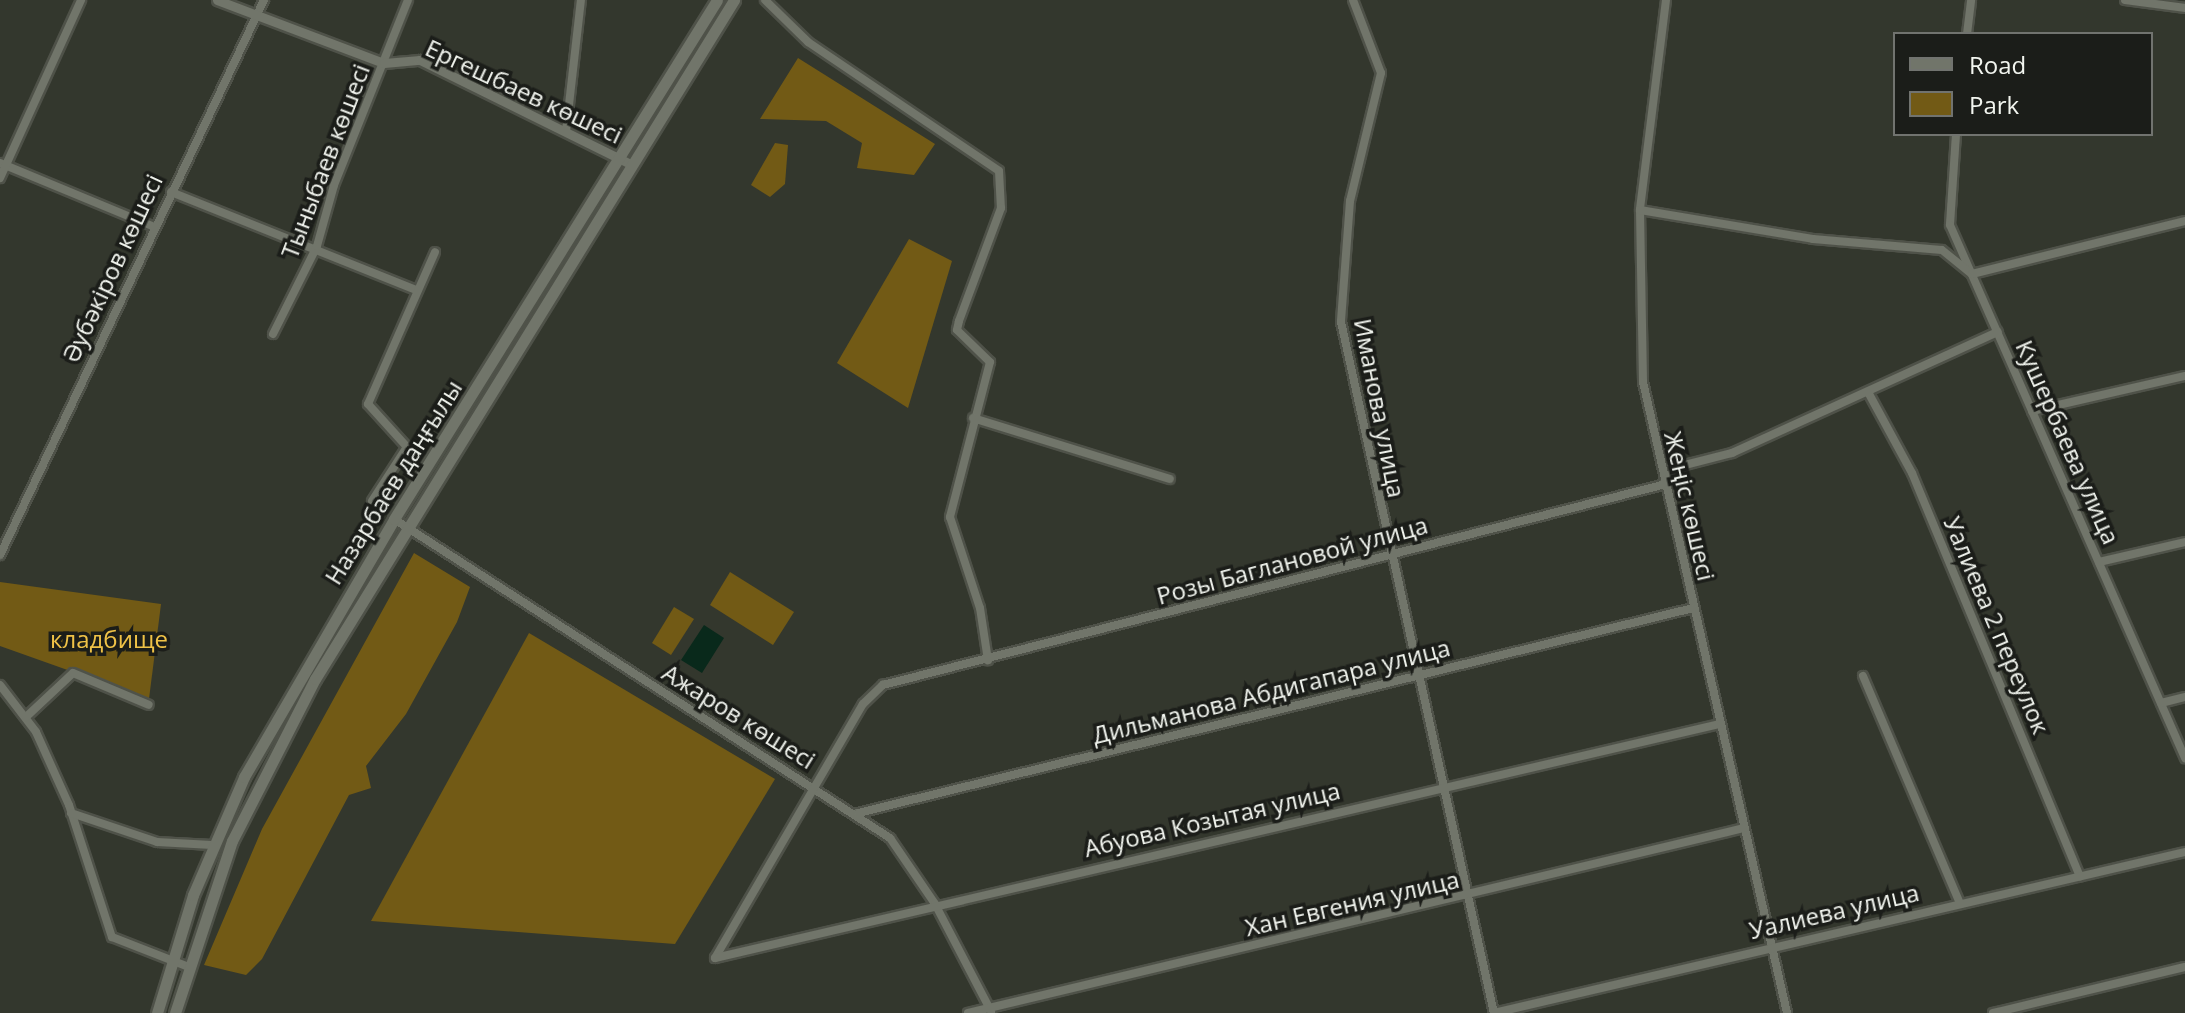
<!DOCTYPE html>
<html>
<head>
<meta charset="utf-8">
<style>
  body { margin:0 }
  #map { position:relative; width:2185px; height:1013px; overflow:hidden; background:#33372d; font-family:"Open Sans",sans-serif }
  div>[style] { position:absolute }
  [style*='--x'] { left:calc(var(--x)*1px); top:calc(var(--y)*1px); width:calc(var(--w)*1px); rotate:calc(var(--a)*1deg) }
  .green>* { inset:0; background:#725a15 }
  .water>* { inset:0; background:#09291b }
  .roads { filter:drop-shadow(2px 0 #4f5249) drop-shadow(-2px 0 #4f5249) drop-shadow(0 2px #4f5249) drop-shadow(0 -2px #4f5249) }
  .minor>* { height:8px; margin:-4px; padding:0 4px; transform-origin:4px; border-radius:4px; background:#71756a }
  .tertiary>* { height:9px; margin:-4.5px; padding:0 4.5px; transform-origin:4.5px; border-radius:4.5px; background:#71756a }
  .secondary>* { height:11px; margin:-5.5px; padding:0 5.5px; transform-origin:5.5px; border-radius:5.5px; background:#71756a }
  span { translate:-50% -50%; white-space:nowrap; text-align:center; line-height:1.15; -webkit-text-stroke:7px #1b1d19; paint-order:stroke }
  .street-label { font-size:24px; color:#f2f5ef }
  .park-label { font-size:24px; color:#efc247 }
  .legend { position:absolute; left:1893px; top:32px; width:260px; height:104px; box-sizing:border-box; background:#1b1d19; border:2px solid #71736f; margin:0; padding:10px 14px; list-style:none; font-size:24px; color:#f2f5ef }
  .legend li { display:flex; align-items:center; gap:16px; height:40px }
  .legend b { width:40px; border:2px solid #71736f }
</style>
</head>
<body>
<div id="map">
  <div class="green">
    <i style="clip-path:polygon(798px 58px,935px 144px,914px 175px,857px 168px,862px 143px,826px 121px,760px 119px)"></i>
    <i style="clip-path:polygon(775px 143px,788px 145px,785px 184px,770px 197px,751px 185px)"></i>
    <i style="clip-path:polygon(909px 239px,952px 261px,908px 408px,837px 363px)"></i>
    <i style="clip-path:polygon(414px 553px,470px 587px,457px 622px,406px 714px,366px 766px,371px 788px,349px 795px,262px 959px,246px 975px,204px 965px,262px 829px)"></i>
    <i style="clip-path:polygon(730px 572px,794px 612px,773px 645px,710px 605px)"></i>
    <i style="clip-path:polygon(0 582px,161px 604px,149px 699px,0 646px)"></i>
    <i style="clip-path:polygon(674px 607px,694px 619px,671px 655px,652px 643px)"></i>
    <i style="clip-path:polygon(529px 633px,775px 779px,675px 944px,371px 921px)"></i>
  </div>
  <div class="water">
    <i style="clip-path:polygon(704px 625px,724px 638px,702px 673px,681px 660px)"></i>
  </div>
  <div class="roads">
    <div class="minor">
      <i style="--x:765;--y:0;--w:60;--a:44.3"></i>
      <i style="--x:808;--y:42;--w:230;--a:34"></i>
      <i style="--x:999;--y:171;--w:37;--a:87"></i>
      <i style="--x:1001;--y:208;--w:121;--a:110.4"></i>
      <i style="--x:959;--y:321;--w:9;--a:103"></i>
      <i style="--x:957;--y:330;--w:46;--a:44.1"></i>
      <i style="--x:990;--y:362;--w:160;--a:104.5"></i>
      <i style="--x:950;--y:517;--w:96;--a:71.8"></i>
      <i style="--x:980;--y:608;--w:53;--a:81.3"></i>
      <i style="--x:1353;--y:0;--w:78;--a:69"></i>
      <i style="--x:1381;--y:73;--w:132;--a:103.6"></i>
      <i style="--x:1350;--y:201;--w:121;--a:94.3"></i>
      <i style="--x:1341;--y:322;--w:708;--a:77.52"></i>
      <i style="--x:1666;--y:0;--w:212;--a:97.1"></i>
      <i style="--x:1640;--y:210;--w:172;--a:89"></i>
      <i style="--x:1643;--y:382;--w:647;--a:77.14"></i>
      <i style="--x:2125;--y:0;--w:61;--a:7.6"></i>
      <i style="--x:1967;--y:34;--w:34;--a:-83"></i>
      <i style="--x:566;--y:131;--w:132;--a:-83.5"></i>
      <i style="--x:1956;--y:134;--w:91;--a:93.8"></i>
      <i style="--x:1950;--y:225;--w:583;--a:66.21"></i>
      <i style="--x:0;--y:163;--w:165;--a:22.5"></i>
      <i style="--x:0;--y:178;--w:196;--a:-65.5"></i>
      <i style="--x:171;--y:192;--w:264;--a:21.8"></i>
      <i style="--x:1640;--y:210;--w:175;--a:9.5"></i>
      <i style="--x:1813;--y:239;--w:129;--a:4.9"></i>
      <i style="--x:1942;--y:250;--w:38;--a:39"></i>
      <i style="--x:1972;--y:274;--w:219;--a:-14"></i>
      <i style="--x:273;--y:334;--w:98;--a:-63.4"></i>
      <i style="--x:317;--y:246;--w:63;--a:-74.4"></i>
      <i style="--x:334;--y:185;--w:199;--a:-68.2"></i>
      <i style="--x:1868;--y:392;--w:92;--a:61.5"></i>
      <i style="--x:1912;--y:473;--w:437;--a:67.4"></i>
      <i style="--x:2032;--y:411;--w:157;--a:-12.9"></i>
      <i style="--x:973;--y:418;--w:206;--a:17.2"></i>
      <i style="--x:372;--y:501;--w:64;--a:-57.1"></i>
      <i style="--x:407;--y:447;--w:58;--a:-132.2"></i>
      <i style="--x:368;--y:404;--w:166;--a:-66.2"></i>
      <i style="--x:394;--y:519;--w:590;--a:32.75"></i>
      <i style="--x:890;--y:838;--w:80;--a:55.7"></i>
      <i style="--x:935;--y:904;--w:121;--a:62.4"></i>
      <i style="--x:0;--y:555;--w:615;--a:-64.56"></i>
      <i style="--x:2099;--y:562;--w:88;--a:-13.1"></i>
      <i style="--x:1863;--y:676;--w:247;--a:66.9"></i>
      <i style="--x:0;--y:685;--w:59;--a:52.5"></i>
      <i style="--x:36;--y:732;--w:80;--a:65.7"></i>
      <i style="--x:69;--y:805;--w:139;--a:72"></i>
      <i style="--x:112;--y:937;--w:79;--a:21.4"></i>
      <i style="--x:2161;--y:703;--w:25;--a:-14"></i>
      <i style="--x:26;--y:717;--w:64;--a:-43.1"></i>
      <i style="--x:73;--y:673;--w:82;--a:22.8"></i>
      <i style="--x:71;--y:813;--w:91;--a:18.6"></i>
      <i style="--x:157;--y:842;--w:55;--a:3.1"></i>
      <i style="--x:858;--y:813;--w:860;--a:-13.79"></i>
      <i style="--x:715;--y:958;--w:294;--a:-59.8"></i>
      <i style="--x:863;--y:704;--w:28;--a:-44"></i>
      <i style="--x:883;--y:685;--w:804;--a:-14.4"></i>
      <i style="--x:1662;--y:485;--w:23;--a:-50"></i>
      <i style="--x:1677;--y:467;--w:57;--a:-14.3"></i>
      <i style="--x:1732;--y:453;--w:292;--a:-24.5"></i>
      <i style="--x:715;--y:958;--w:1032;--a:-13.11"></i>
      <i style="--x:968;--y:1013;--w:798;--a:-13.41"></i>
      <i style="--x:1494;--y:1013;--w:710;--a:-13.12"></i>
      <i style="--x:1993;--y:1013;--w:197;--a:-13.5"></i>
    </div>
    <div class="tertiary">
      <i style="--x:217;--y:0;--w:178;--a:20.7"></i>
      <i style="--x:384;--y:63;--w:36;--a:-5"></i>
      <i style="--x:420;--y:60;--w:237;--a:26.3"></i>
    </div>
    <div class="secondary">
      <i style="--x:157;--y:1013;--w:123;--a:-73"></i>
      <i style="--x:193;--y:895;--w:129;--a:-66.6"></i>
      <i style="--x:244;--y:777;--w:298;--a:-59.8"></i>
      <i style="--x:394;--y:519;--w:611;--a:-58.1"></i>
      <i style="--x:175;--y:1013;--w:181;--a:-71.7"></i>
      <i style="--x:232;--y:841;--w:182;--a:-62.9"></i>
      <i style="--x:315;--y:679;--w:798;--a:-58.32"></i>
    </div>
  </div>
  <div class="street-label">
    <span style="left:524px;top:91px;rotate:25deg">Ергешбаев көшесі</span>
    <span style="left:325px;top:161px;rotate:-69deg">Тыныбаев көшесі</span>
    <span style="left:112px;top:268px;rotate:-65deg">Әубәкіров көшесі</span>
    <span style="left:1380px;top:408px;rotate:79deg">Иманова улица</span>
    <span style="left:2068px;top:442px;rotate:66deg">Кушербаева улица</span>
    <span style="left:393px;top:482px;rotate:-58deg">Назарбаев даңғылы</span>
    <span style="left:1690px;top:506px;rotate:77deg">Жеңіс көшесі</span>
    <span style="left:1292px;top:560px;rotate:-15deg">Розы Баглановой улица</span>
    <span style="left:1997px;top:625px;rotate:67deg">Уалиева 2 переулок</span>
    <span style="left:1271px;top:691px;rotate:-14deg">Дильманова Абдигапара улица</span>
    <span style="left:739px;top:716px;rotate:32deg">Ажаров көшесі</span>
    <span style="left:1212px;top:819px;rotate:-13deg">Абуова Козытая улица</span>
    <span style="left:1352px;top:903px;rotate:-13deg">Хан Евгения улица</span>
    <span style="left:1834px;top:911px;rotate:-13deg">Уалиева улица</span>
  </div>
  <div class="park-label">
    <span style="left:109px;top:639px">кладбище</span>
  </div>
  <ul class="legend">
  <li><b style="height:10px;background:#71756a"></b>Road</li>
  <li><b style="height:22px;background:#725a15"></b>Park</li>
  </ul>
</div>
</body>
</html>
